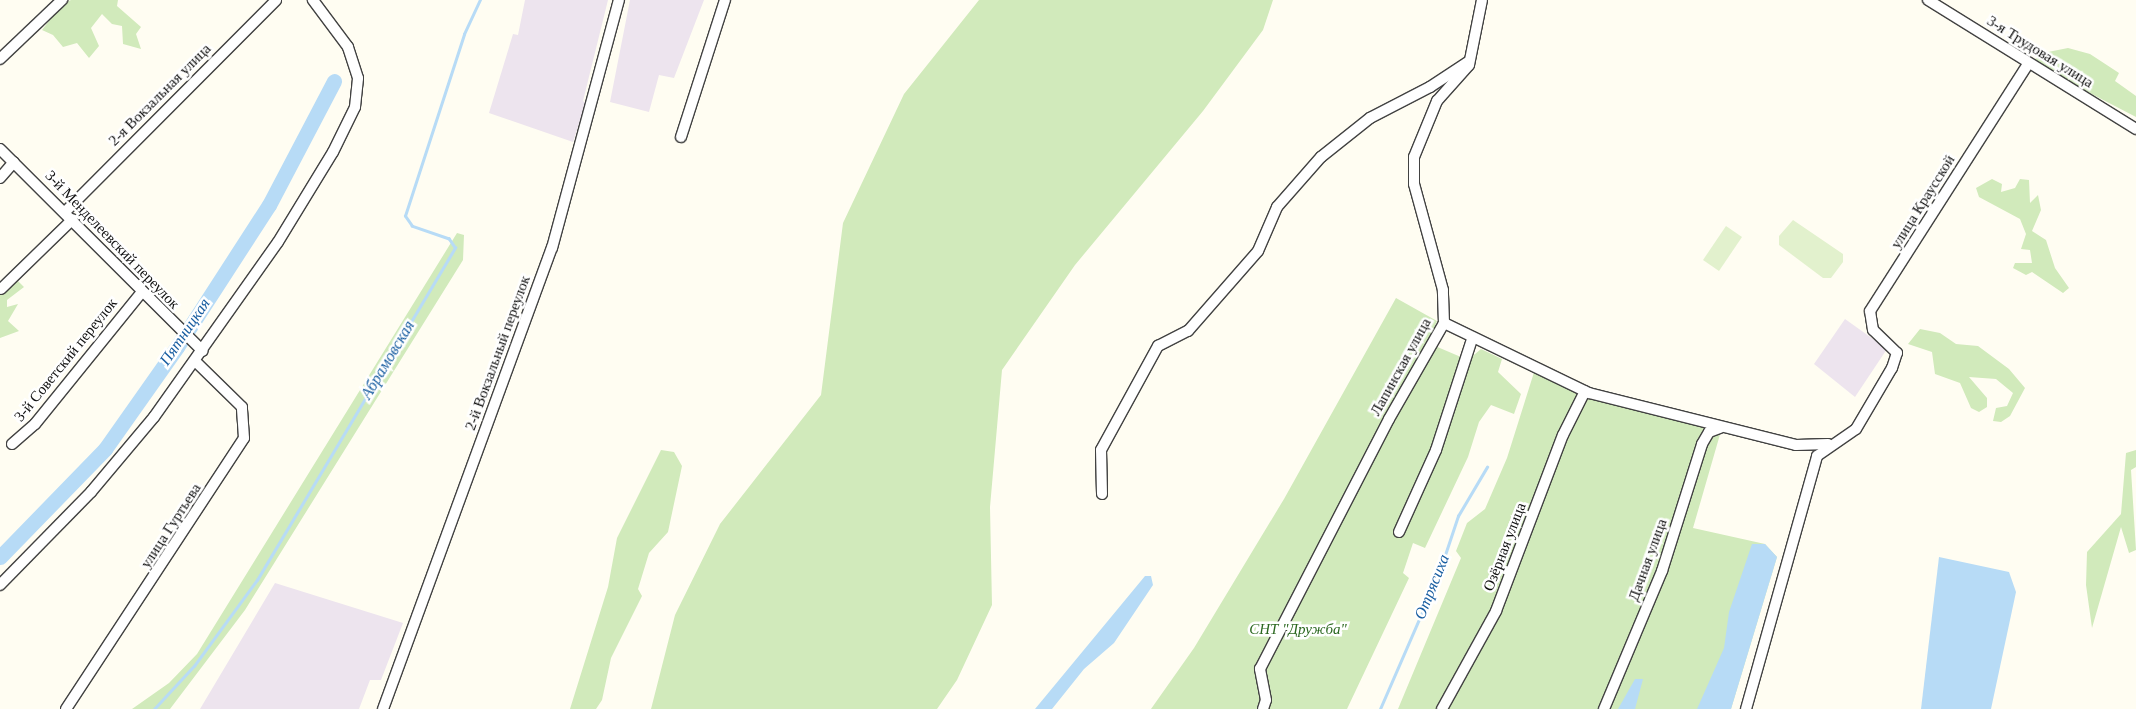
<!DOCTYPE html>
<html>
<head>
<meta charset="utf-8">
<style>
  body { margin:0 }
  #map { position:relative; width:2136px; height:709px; overflow:hidden; background:#fffdf2; font-family:Georgia,serif }
  div>[style] { position:absolute }
  [style*='--x'] { left:calc(var(--x)*1px); top:calc(var(--y)*1px); width:calc(var(--w)*1px); rotate:calc(var(--a)*1deg) }
  .industrial>* { inset:0; background:#ede4ee }
  .green>* { inset:0; background:#d1eabb }
  .pitch>* { inset:0; background:#e2f1cd }
  .water>* { inset:0; background:#b7dbf6 }
  .stream>* { height:2.5px; margin:-1.25px; padding:0 1.25px; transform-origin:1.25px; border-radius:1.25px; background:#b7dbf6 }
  .river>* { height:15px; margin:-7.5px; padding:0 7.5px; transform-origin:7.5px; border-radius:7.5px; background:#b7dbf6 }
  .roads { filter:drop-shadow(1px 0 #424242) drop-shadow(-1px 0 #424242) drop-shadow(0 1px #424242) drop-shadow(0 -1px #424242) }
  .minor>* { height:10px; margin:-5px; padding:0 5px; transform-origin:5px; border-radius:5px; background:#fff }
  span { translate:-50% -50%; white-space:nowrap; text-align:center; line-height:1.15; -webkit-text-stroke:5px #fff; paint-order:stroke }
  .street-label { font-size:15px; color:#0f0f0f }
  .park-label { font-size:15px; color:#2a671f; font-style:italic }
  .water-label { font-size:16px; color:#195ea1; font-style:italic }
</style>
</head>
<body>
<div id="map">
  <div class="industrial">
    <i style="clip-path:polygon(525px 0,608px 0,583px 101px,586px 103px,573px 142px,489px 113px,513px 34px,518px 35px)"></i>
    <i style="clip-path:polygon(630px 0,704px 0,674px 78px,659px 75px,649px 112px,610px 102px)"></i>
    <i style="clip-path:polygon(1845px 319px,1887px 349px,1855px 397px,1814px 364px)"></i>
    <i style="clip-path:polygon(275px 583px,403px 623px,381px 680px,370px 680px,359px 709px,200px 709px)"></i>
  </div>
  <div class="green">
    <i style="clip-path:polygon(71px 0,118px 0,117px 6px,141px 27px,136px 34px,141px 49px,123px 44px,122px 26px,112px 24px,102px 14px,91px 28px,99px 46px,89px 58px,77px 43px,63px 47px,53px 35px,42px 30px,62px 4px)"></i>
    <i style="clip-path:polygon(979px 0,1273px 0,1263px 30px,1203px 111px,1075px 265px,1002px 370px,990px 507px,992px 605px,957px 680px,937px 709px,651px 709px,675px 615px,720px 524px,821px 395px,843px 223px,904px 94px)"></i>
    <i style="clip-path:polygon(2068px 48px,2090px 54px,2119px 73px,2115px 81px,2136px 96px,2136px 117px,2036px 65px,2035px 59px,2048px 52px)"></i>
    <i style="clip-path:polygon(1992px 179px,2002px 184px,2001px 192px,2015px 188px,2020px 179px,2029px 180px,2030px 203px,2038px 195px,2041px 210px,2032px 231px,2046px 240px,2055px 268px,2069px 288px,2063px 293px,2032px 272px,2026px 275px,2013px 268px,2015px 263px,2032px 263px,2030px 250px,2021px 249px,2026px 234px,2020px 219px,1979px 197px,1976px 188px)"></i>
    <i style="clip-path:polygon(457px 233px,464px 235px,463px 260px,245px 610px,170px 709px,132px 709px,169px 683px,197px 654px)"></i>
    <i style="clip-path:polygon(18px 281px,24px 287px,7px 300px,7px 307px,18px 304px,8px 321px,19px 331px,0 338px,0 290px)"></i>
    <i style="clip-path:polygon(1396px 298px,1437px 321px,1428px 343px,1468px 360px,1481px 349px,1502px 359px,1498px 372px,1521px 394px,1514px 414px,1491px 405px,1479px 422px,1468px 457px,1425px 548px,1413px 543px,1403px 573px,1409px 578px,1347px 709px,1151px 709px,1194px 648px,1284px 499px)"></i>
    <i style="clip-path:polygon(1920px 329px,1940px 333px,1956px 344px,1978px 346px,2009px 369px,2025px 388px,2010px 416px,2001px 422px,1993px 421px,1996px 408px,2007px 406px,2013px 393px,1996px 379px,1969px 377px,1987px 398px,1987px 407px,1979px 412px,1971px 408px,1960px 383px,1935px 374px,1932px 352px,1908px 344px)"></i>
    <i style="clip-path:polygon(1536px 366px,1583px 388px,1723px 424px,1693px 528px,1765px 544px,1777px 557px,1731px 709px,1398px 709px,1461px 558px,1456px 551px,1467px 523px,1485px 509px,1507px 458px)"></i>
    <i style="clip-path:polygon(661px 450px,674px 452px,682px 466px,668px 532px,649px 553px,638px 589px,642px 596px,611px 658px,602px 700px,596px 709px,570px 709px,608px 587px,617px 538px)"></i>
    <i style="clip-path:polygon(2136px 450px,2136px 467px,2131px 470px,2136px 550px,2129px 553px,2121px 527px,2092px 628px,2086px 585px,2087px 552px,2121px 514px,2126px 453px)"></i>
  </div>
  <div class="pitch">
    <i style="clip-path:polygon(1793px 220px,1843px 254px,1843px 262px,1831px 278px,1823px 278px,1779px 245px,1779px 236px)"></i>
    <i style="clip-path:polygon(1726px 226px,1742px 237px,1719px 271px,1703px 260px)"></i>
  </div>
  <div class="water">
    <i style="clip-path:polygon(1752px 544px,1765px 544px,1777px 557px,1731px 709px,1697px 709px,1724px 648px,1729px 612px)"></i>
    <i style="clip-path:polygon(1939px 557px,2009px 572px,2016px 592px,1991px 709px,1921px 709px)"></i>
    <i style="clip-path:polygon(1145px 576px,1151px 576px,1153px 585px,1114px 643px,1084px 669px,1052px 709px,1035px 709px)"></i>
    <i style="clip-path:polygon(1635px 679px,1643px 679px,1635px 709px,1618px 709px)"></i>
  </div>
  <div class="stream">
    <i style="--x:154;--y:709;--w:59;--a:-47.1"></i>
    <i style="--x:194;--y:666;--w:107;--a:-53.8"></i>
    <i style="--x:257;--y:580;--w:387;--a:-59.2"></i>
    <i style="--x:455;--y:248;--w:11;--a:-124"></i>
    <i style="--x:449;--y:239;--w:39;--a:-161"></i>
    <i style="--x:412;--y:226;--w:12;--a:-125"></i>
    <i style="--x:405;--y:216;--w:191;--a:-72"></i>
    <i style="--x:464;--y:34;--w:38;--a:-65"></i>
    <i style="--x:1380;--y:709;--w:148;--a:-66.5"></i>
    <i style="--x:1439;--y:573;--w:60;--a:-71.6"></i>
    <i style="--x:1458;--y:516;--w:57;--a:-59.4"></i>
  </div>
  <div class="river">
    <i style="--x:0;--y:557;--w:151;--a:-45.8"></i>
    <i style="--x:105;--y:449;--w:125;--a:-54.8"></i>
    <i style="--x:177;--y:347;--w:169;--a:-57.1"></i>
    <i style="--x:269;--y:205;--w:140;--a:-62.3"></i>
  </div>
  <div class="roads">
    <div class="minor">
      <i style="--x:1928;--y:0;--w:245;--a:31.8"></i>
      <i style="--x:0;--y:59;--w:86;--a:-43.6"></i>
      <i style="--x:681;--y:137;--w:144;--a:-72.2"></i>
      <i style="--x:0;--y:149;--w:286;--a:44.9"></i>
      <i style="--x:0;--y:178;--w:21;--a:-49"></i>
      <i style="--x:65;--y:212;--w:299;--a:-45.1"></i>
      <i style="--x:1;--y:289;--w:100;--a:-44.2"></i>
      <i style="--x:1444;--y:323;--w:161;--a:25.8"></i>
      <i style="--x:1589;--y:393;--w:213;--a:14.1"></i>
      <i style="--x:1796;--y:445;--w:32;--a:-2"></i>
      <i style="--x:12;--y:444;--w:30;--a:-41"></i>
      <i style="--x:35;--y:424;--w:169;--a:-51"></i>
      <i style="--x:1102;--y:494;--w:44;--a:-91.3"></i>
      <i style="--x:1101;--y:450;--w:119;--a:-61.3"></i>
      <i style="--x:1158;--y:346;--w:34;--a:-27"></i>
      <i style="--x:1188;--y:331;--w:106;--a:-48.8"></i>
      <i style="--x:1258;--y:251;--w:48;--a:-66.6"></i>
      <i style="--x:1277;--y:207;--w:67;--a:-48.7"></i>
      <i style="--x:1321;--y:157;--w:63;--a:-38.5"></i>
      <i style="--x:1370;--y:118;--w:68;--a:-27.3"></i>
      <i style="--x:1430;--y:87;--w:45;--a:-33.3"></i>
      <i style="--x:1399;--y:532;--w:90;--a:-65.7"></i>
      <i style="--x:1436;--y:450;--w:117;--a:-72"></i>
      <i style="--x:0;--y:585;--w:130;--a:-45.6"></i>
      <i style="--x:91;--y:492;--w:98;--a:-50"></i>
      <i style="--x:154;--y:417;--w:214;--a:-54.7"></i>
      <i style="--x:278;--y:242;--w:105;--a:-58.6"></i>
      <i style="--x:333;--y:152;--w:50;--a:-63.9"></i>
      <i style="--x:355;--y:107;--w:29;--a:-84"></i>
      <i style="--x:358;--y:78;--w:33;--a:-108"></i>
      <i style="--x:348;--y:47;--w:59;--a:-126.7"></i>
      <i style="--x:66;--y:709;--w:324;--a:-56.7"></i>
      <i style="--x:244;--y:438;--w:31;--a:-94"></i>
      <i style="--x:242;--y:407;--w:64;--a:-135.6"></i>
      <i style="--x:383;--y:709;--w:491;--a:-69.9"></i>
      <i style="--x:552;--y:248;--w:257;--a:-74.9"></i>
      <i style="--x:1263;--y:709;--w:9;--a:-72"></i>
      <i style="--x:1266;--y:700;--w:32;--a:-101"></i>
      <i style="--x:1260;--y:669;--w:281;--a:-62.7"></i>
      <i style="--x:1389;--y:419;--w:111;--a:-60.2"></i>
      <i style="--x:1444;--y:323;--w:33;--a:-92"></i>
      <i style="--x:1443;--y:290;--w:110;--a:-105.3"></i>
      <i style="--x:1414;--y:184;--w:27;--a:-90"></i>
      <i style="--x:1414;--y:157;--w:61;--a:-67.7"></i>
      <i style="--x:1437;--y:101;--w:48;--a:-48.4"></i>
      <i style="--x:1469;--y:65;--w:66;--a:-78.7"></i>
      <i style="--x:1442;--y:709;--w:112;--a:-61.1"></i>
      <i style="--x:1496;--y:611;--w:188;--a:-69.2"></i>
      <i style="--x:1563;--y:435;--w:49;--a:-63.4"></i>
      <i style="--x:1604;--y:709;--w:150;--a:-67.2"></i>
      <i style="--x:1662;--y:571;--w:133;--a:-72.5"></i>
      <i style="--x:1702;--y:444;--w:14;--a:-60"></i>
      <i style="--x:1709;--y:432;--w:12;--a:-20"></i>
      <i style="--x:1746;--y:709;--w:263;--a:-74.3"></i>
      <i style="--x:1817;--y:456;--w:47;--a:-34.7"></i>
      <i style="--x:1856;--y:429;--w:71;--a:-59.5"></i>
      <i style="--x:1892;--y:368;--w:16;--a:-72"></i>
      <i style="--x:1897;--y:353;--w:33;--a:-136"></i>
      <i style="--x:1873;--y:330;--w:19;--a:-99"></i>
      <i style="--x:1870;--y:311;--w:293;--a:-57.4"></i>
    </div>
  </div>
  <div class="street-label">
    <span style="left:2040px;top:52px;rotate:32deg">3-я Трудовая улица</span>
    <span style="left:160px;top:95px;rotate:-45deg">2-я Вокзальная улица</span>
    <span style="left:1923px;top:202px;rotate:-58deg">улица Краусской</span>
    <span style="left:112px;top:240px;rotate:46deg">3-й Менделеевский переулок</span>
    <span style="left:498px;top:353px;rotate:-70deg">2-й Вокзальный переулок</span>
    <span style="left:66px;top:360px;rotate:-51deg">3-й Советский переулок</span>
    <span style="left:1401px;top:367px;rotate:-61deg">Лапинская улица</span>
    <span style="left:171px;top:526px;rotate:-57deg">улица Гуртьева</span>
    <span style="left:1505px;top:547px;rotate:-69deg">Озёрная улица</span>
    <span style="left:1648px;top:560px;rotate:-70deg">Дачная улица</span>
  </div>
  <div class="park-label">
    <span style="left:1298px;top:630px">СНТ "Дружба"</span>
  </div>
  <div class="water-label">
    <span style="left:185px;top:332px;rotate:-56deg">Пятницкая</span>
    <span style="left:388px;top:360px;rotate:-59deg">Абрамовская</span>
    <span style="left:1432px;top:587px;rotate:-68deg">Отрясиха</span>
  </div>
</div>
</body>
</html>
